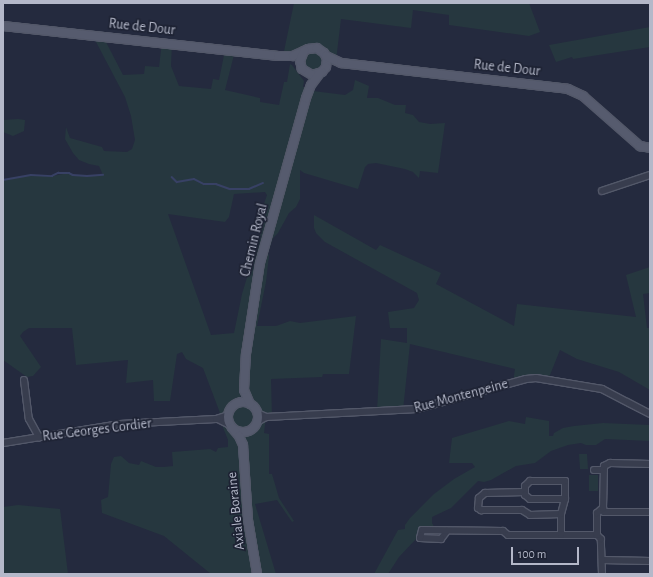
<!DOCTYPE html>
<html>
<head>
<meta charset="utf-8">
<style>
  body { margin:0 }
  #map { position:relative; width:653px; height:577px; overflow:hidden; background:#242a3e; font-family:"Alegreya Sans",sans-serif }
  div>[style] { position:absolute }
  [style*='--x'] { left:calc(var(--x)*1px); top:calc(var(--y)*1px); width:calc(var(--w)*1px); rotate:calc(var(--a)*1deg) }
  .green>* { inset:0; background:#26373f }
  .round { border-radius:50% }
  .stream>* { height:1.5px; margin:-0.75px; padding:0 0.75px; transform-origin:0.75px; border-radius:0.75px; background:#384165 }
  .roads { filter:drop-shadow(1px 0 #535869) drop-shadow(-1px 0 #535869) drop-shadow(0 1px #535869) drop-shadow(0 -1px #535869) }
  .minor>* { height:6px; margin:-3px; padding:0 3px; transform-origin:3px; border-radius:3px; background:#383d4e }
  .major>* { height:8px; margin:-4px; padding:0 4px; transform-origin:4px; border-radius:4px; background:#565b6e }
  .major>.ring { margin:-4px; padding:0; box-sizing:content-box; background:none; border:8px solid #565b6e; border-radius:50% }
  span { translate:-50% -50%; white-space:nowrap; text-align:center; line-height:1.15; -webkit-text-stroke:3.5px #1d2233; paint-order:stroke }
  .street-label { font-size:14px; color:#b4b8c9 }
  .frame { position:absolute; inset:0; border:4px solid #b4b8c9; pointer-events:none }
  .scale { position:absolute; left:511px; top:547px; width:68px; height:18px; box-sizing:border-box; border:2px solid #b4b8c9; border-top:0; padding-left:5px; font-size:12px; line-height:14px; white-space:nowrap; color:#b4b8c9; -webkit-text-stroke:3px #1d2233; paint-order:stroke }
</style>
</head>
<body>
<div id="map">
  <div class="green">
    <i style="clip-path:polygon(294px 3px,529px 3px,540px 32px,529px 36px,449px 25px,449px 15px,413px 10px,411px 28px,341px 19px,336px 61px,321px 50px,283px 56px)"></i>
    <i style="clip-path:polygon(650px 27px,650px 47px,573px 59px,572px 57px,556px 62px,549px 45px)"></i>
    <i style="clip-path:polygon(evenodd,106px 36px,106px 42px,123px 75px,144px 74px,145px 66px,159px 67px,162px 42px,172px 43px,171px 66px,179px 86px,211px 89px,213px 79px,219px 80px,225px 50px,235px 51px,225px 90px,260px 98px,260px 102px,279px 105px,284px 82px,287px 82px,290px 64px,292px 65px,304px 81px,303px 87px,305px 87px,293px 154px,313px 91px,345px 95px,353px 90px,355px 80px,369px 86px,367px 98px,378px 98px,395px 105px,406px 105px,405px 113px,413px 115px,419px 122px,430px 124px,445px 123px,438px 173px,420px 171px,419px 178px,413px 172px,405px 169px,376px 163px,368px 164px,365px 167px,358px 189px,304px 173px,300px 170px,300px 199px,296px 207px,289px 213px,278px 233px,273px 238px,268px 253px,269px 256px,266px 282px,257px 326px,276px 326px,290px 321px,300px 323px,356px 316px,349px 374px,323px 374px,322px 377px,271px 379px,272px 417px,266px 417px,264px 433px,269px 434px,269px 474px,272px 474px,279px 498px,294px 521px,292px 522px,277px 500px,255px 504px,276px 574px,211px 574px,164px 536px,102px 513px,101px 500px,108px 497px,111px 464px,114px 457px,121px 456px,129px 463px,139px 465px,141px 461px,156px 467px,164px 467px,173px 466px,172px 452px,210px 449px,216px 452px,218px 448px,228px 447px,228px 440px,220px 420px,244px 440px,248px 432px,255px 426px,258px 417px,255px 410px,243px 391px,237px 404px,231px 408px,228px 415px,223px 417px,222px 413px,220px 413px,203px 368px,186px 359px,182px 352px,177px 354px,170px 401px,154px 401px,153px 380px,126px 383px,128px 360px,76px 365px,72px 328px,29px 328px,23px 332px,20px 336px,41px 367px,33px 376px,27px 377px,3px 360px,3px 180px,31px 175px,52px 176px,69px 173px,73px 175px,87px 176px,103px 175px,99px 166px,89px 164px,79px 160px,73px 153px,65px 139px,66px 127px,70px 138px,102px 147px,104px 151px,127px 152px,132px 149px,135px 140px,131px 116px,125px 97px,95px 40px,106px 36px,265px 192px,267px 195px,257px 224px,261px 231px,242px 294px,234px 333px,211px 335px,168px 214px,225px 222px,229px 217px,234px 194px,265px 192px)"></i>
    <i class="round" style="left:304px;top:52px;width:18px;height:18px"></i>
    <i style="clip-path:polygon(18px 119px,25px 120px,24px 131px,13px 136px,3px 132px,3px 120px)"></i>
    <i style="clip-path:polygon(314px 215px,376px 250px,380px 245px,441px 273px,436px 284px,514px 326px,517px 304px,636px 317px,626px 275px,650px 267px,650px 293px,643px 294px,647px 328px,650px 328px,650px 390px,619px 372px,577px 359px,560px 350px,548px 380px,513px 382px,515px 369px,410px 344px,403px 410px,377px 411px,381px 339px,407px 343px,407px 328px,390px 328px,388px 312px,414px 308px,419px 300px,417px 293px,325px 242px,316px 233px,314px 228px)"></i>
    <i class="round" style="left:231px;top:406px;width:22px;height:22px"></i>
    <i style="clip-path:polygon(526px 417px,549px 421px,549px 436px,553px 436px,554px 433px,563px 428px,574px 426px,603px 423px,650px 425px,650px 441px,605px 439px,596px 445px,586px 445px,581px 443px,568px 445px,551px 451px,535px 463px,516px 466px,491px 480px,484px 482px,478px 481px,451px 508px,432px 517px,432px 523px,436px 530px,422px 530px,420px 538px,416px 539px,399px 557px,388px 574px,374px 574px,398px 530px,405px 529px,405px 525px,410px 518px,434px 494px,454px 479px,475px 467px,472px 463px,449px 463px,452px 438px,509px 421px,525px 424px)"></i>
    <i style="clip-path:polygon(579px 454px,587px 454px,588px 469px,580px 469px)"></i>
    <i style="clip-path:polygon(589px 475px,598px 475px,598px 491px,589px 491px)"></i>
    <i style="clip-path:polygon(18px 505px,60px 509px,68px 574px,3px 574px,3px 507px)"></i>
  </div>
  <div class="stream">
    <i style="--x:172;--y:177;--w:7;--a:45"></i>
    <i style="--x:177;--y:182;--w:17;--a:-10"></i>
    <i style="--x:194;--y:179;--w:11;--a:27"></i>
    <i style="--x:204;--y:184;--w:12;--a:0"></i>
    <i style="--x:216;--y:184;--w:15;--a:20"></i>
    <i style="--x:230;--y:189;--w:19;--a:0"></i>
    <i style="--x:249;--y:189;--w:15;--a:-23"></i>
    <i style="--x:3;--y:180;--w:28;--a:-10"></i>
    <i style="--x:31;--y:175;--w:21;--a:3"></i>
    <i style="--x:52;--y:176;--w:7;--a:-27"></i>
    <i style="--x:58;--y:173;--w:11;--a:0"></i>
    <i style="--x:69;--y:173;--w:4;--a:27"></i>
    <i style="--x:73;--y:175;--w:14;--a:4"></i>
    <i style="--x:87;--y:176;--w:16;--a:-4"></i>
  </div>
  <div class="roads">
    <div class="minor">
      <i style="--x:602;--y:191;--w:51;--a:-18.4"></i>
      <i style="--x:24;--y:380;--w:39;--a:83"></i>
      <i style="--x:29;--y:419;--w:21;--a:61"></i>
      <i style="--x:257;--y:413;--w:10;--a:24"></i>
      <i style="--x:218;--y:419;--w:13;--a:27"></i>
      <i style="--x:257;--y:422;--w:10;--a:-29"></i>
      <i style="--x:266;--y:417;--w:151;--a:-3"></i>
      <i style="--x:417;--y:409;--w:113;--a:-15.4"></i>
      <i style="--x:526;--y:379;--w:10;--a:-6"></i>
      <i style="--x:536;--y:378;--w:67;--a:9.5"></i>
      <i style="--x:602;--y:389;--w:54;--a:27.5"></i>
      <i style="--x:3;--y:443;--w:119;--a:-9.2"></i>
      <i style="--x:120;--y:424;--w:96;--a:-3"></i>
      <i style="--x:216;--y:419;--w:13;--a:-18"></i>
      <i style="--x:594;--y:470;--w:9;--a:0"></i>
      <i style="--x:525;--y:492;--w:40;--a:178.6"></i>
      <i style="--x:485;--y:493;--w:8;--a:140"></i>
      <i style="--x:479;--y:498;--w:10;--a:96"></i>
      <i style="--x:478;--y:508;--w:4;--a:34"></i>
      <i style="--x:481;--y:510;--w:41;--a:0"></i>
      <i style="--x:522;--y:510;--w:9;--a:32"></i>
      <i style="--x:530;--y:515;--w:31;--a:-2"></i>
      <i style="--x:603;--y:508;--w:4;--a:76"></i>
      <i style="--x:604;--y:512;--w:46;--a:0"></i>
      <i style="--x:447;--y:531;--w:10;--a:127"></i>
      <i style="--x:441;--y:539;--w:21;--a:-177"></i>
      <i style="--x:420;--y:538;--w:8;--a:-76"></i>
      <i style="--x:422;--y:530;--w:81;--a:0.7"></i>
      <i style="--x:503;--y:531;--w:6;--a:39"></i>
      <i style="--x:508;--y:535;--w:89;--a:0"></i>
      <i style="--x:561;--y:535;--w:21;--a:-90"></i>
      <i style="--x:561;--y:514;--w:16;--a:-75"></i>
      <i style="--x:565;--y:499;--w:18;--a:-90"></i>
      <i style="--x:565;--y:481;--w:35;--a:180"></i>
      <i style="--x:530;--y:481;--w:7;--a:135"></i>
      <i style="--x:525;--y:486;--w:9;--a:90"></i>
      <i style="--x:525;--y:495;--w:6;--a:39"></i>
      <i style="--x:530;--y:499;--w:35;--a:0"></i>
      <i style="--x:602;--y:560;--w:48;--a:1.2"></i>
      <i style="--x:602;--y:574;--w:35;--a:-92"></i>
      <i style="--x:601;--y:539;--w:6;--a:-135"></i>
      <i style="--x:597;--y:535;--w:22;--a:-90"></i>
      <i style="--x:597;--y:513;--w:8;--a:-40"></i>
      <i style="--x:603;--y:508;--w:42;--a:-88.6"></i>
      <i style="--x:604;--y:466;--w:7;--a:-27"></i>
      <i style="--x:610;--y:463;--w:40;--a:1.4"></i>
    </div>
    <div class="major">
      <i style="--x:3;--y:26;--w:277;--a:6.2"></i>
      <i style="--x:278;--y:56;--w:15;--a:0"></i>
      <i style="--x:293;--y:56;--w:17;--a:-25"></i>
      <i style="--x:308;--y:49;--w:9;--a:-6"></i>
      <i style="--x:317;--y:48;--w:9;--a:36"></i>
      <i style="--x:324;--y:53;--w:7;--a:63"></i>
      <i style="--x:327;--y:59;--w:8;--a:97"></i>
      <i style="--x:326;--y:67;--w:6;--a:129"></i>
      <i style="--x:322;--y:72;--w:10;--a:163"></i>
      <i style="--x:312;--y:75;--w:12;--a:-149"></i>
      <i style="--x:302;--y:69;--w:8;--a:-104"></i>
      <i style="--x:300;--y:61;--w:11;--a:-68"></i>
      <i style="--x:326;--y:56;--w:17;--a:25"></i>
      <i style="--x:341;--y:63;--w:228;--a:6.5"></i>
      <i style="--x:568;--y:89;--w:17;--a:25"></i>
      <i style="--x:583;--y:96;--w:76;--a:41.3"></i>
      <i style="--x:640;--y:146;--w:10;--a:11"></i>
      <i class="ring" style="left:228px;top:402px;width:22px;height:22px"></i>
      <i style="--x:250;--y:404;--w:15;--a:-113"></i>
      <i style="--x:244;--y:390;--w:36;--a:-87"></i>
      <i style="--x:246;--y:354;--w:92;--a:-81.3"></i>
      <i style="--x:260;--y:263;--w:171;--a:-74.4"></i>
      <i style="--x:306;--y:98;--w:14;--a:-69"></i>
      <i style="--x:311;--y:85;--w:15;--a:-53"></i>
      <i style="--x:232;--y:428;--w:11;--a:49"></i>
      <i style="--x:239;--y:436;--w:10;--a:66"></i>
      <i style="--x:243;--y:445;--w:75;--a:86.2"></i>
      <i style="--x:248;--y:520;--w:55;--a:80.5"></i>
    </div>
  </div>
  <div class="street-label">
    <span style="left:142px;top:27px;rotate:6deg">Rue de Dour</span>
    <span style="left:507px;top:68px;rotate:6deg">Rue de Dour</span>
    <span style="left:254px;top:240px;rotate:-76deg">Chemin Royal</span>
    <span style="left:461px;top:396px;rotate:-15deg">Rue Montenpeine</span>
    <span style="left:97px;top:430px;rotate:-7deg">Rue Georges Cordier</span>
    <span style="left:236px;top:511px;rotate:-96deg">Axiale Boraine</span>
  </div>
  <div class="frame"></div>
  <div class="scale">100 m</div>
</div>
</body>
</html>
